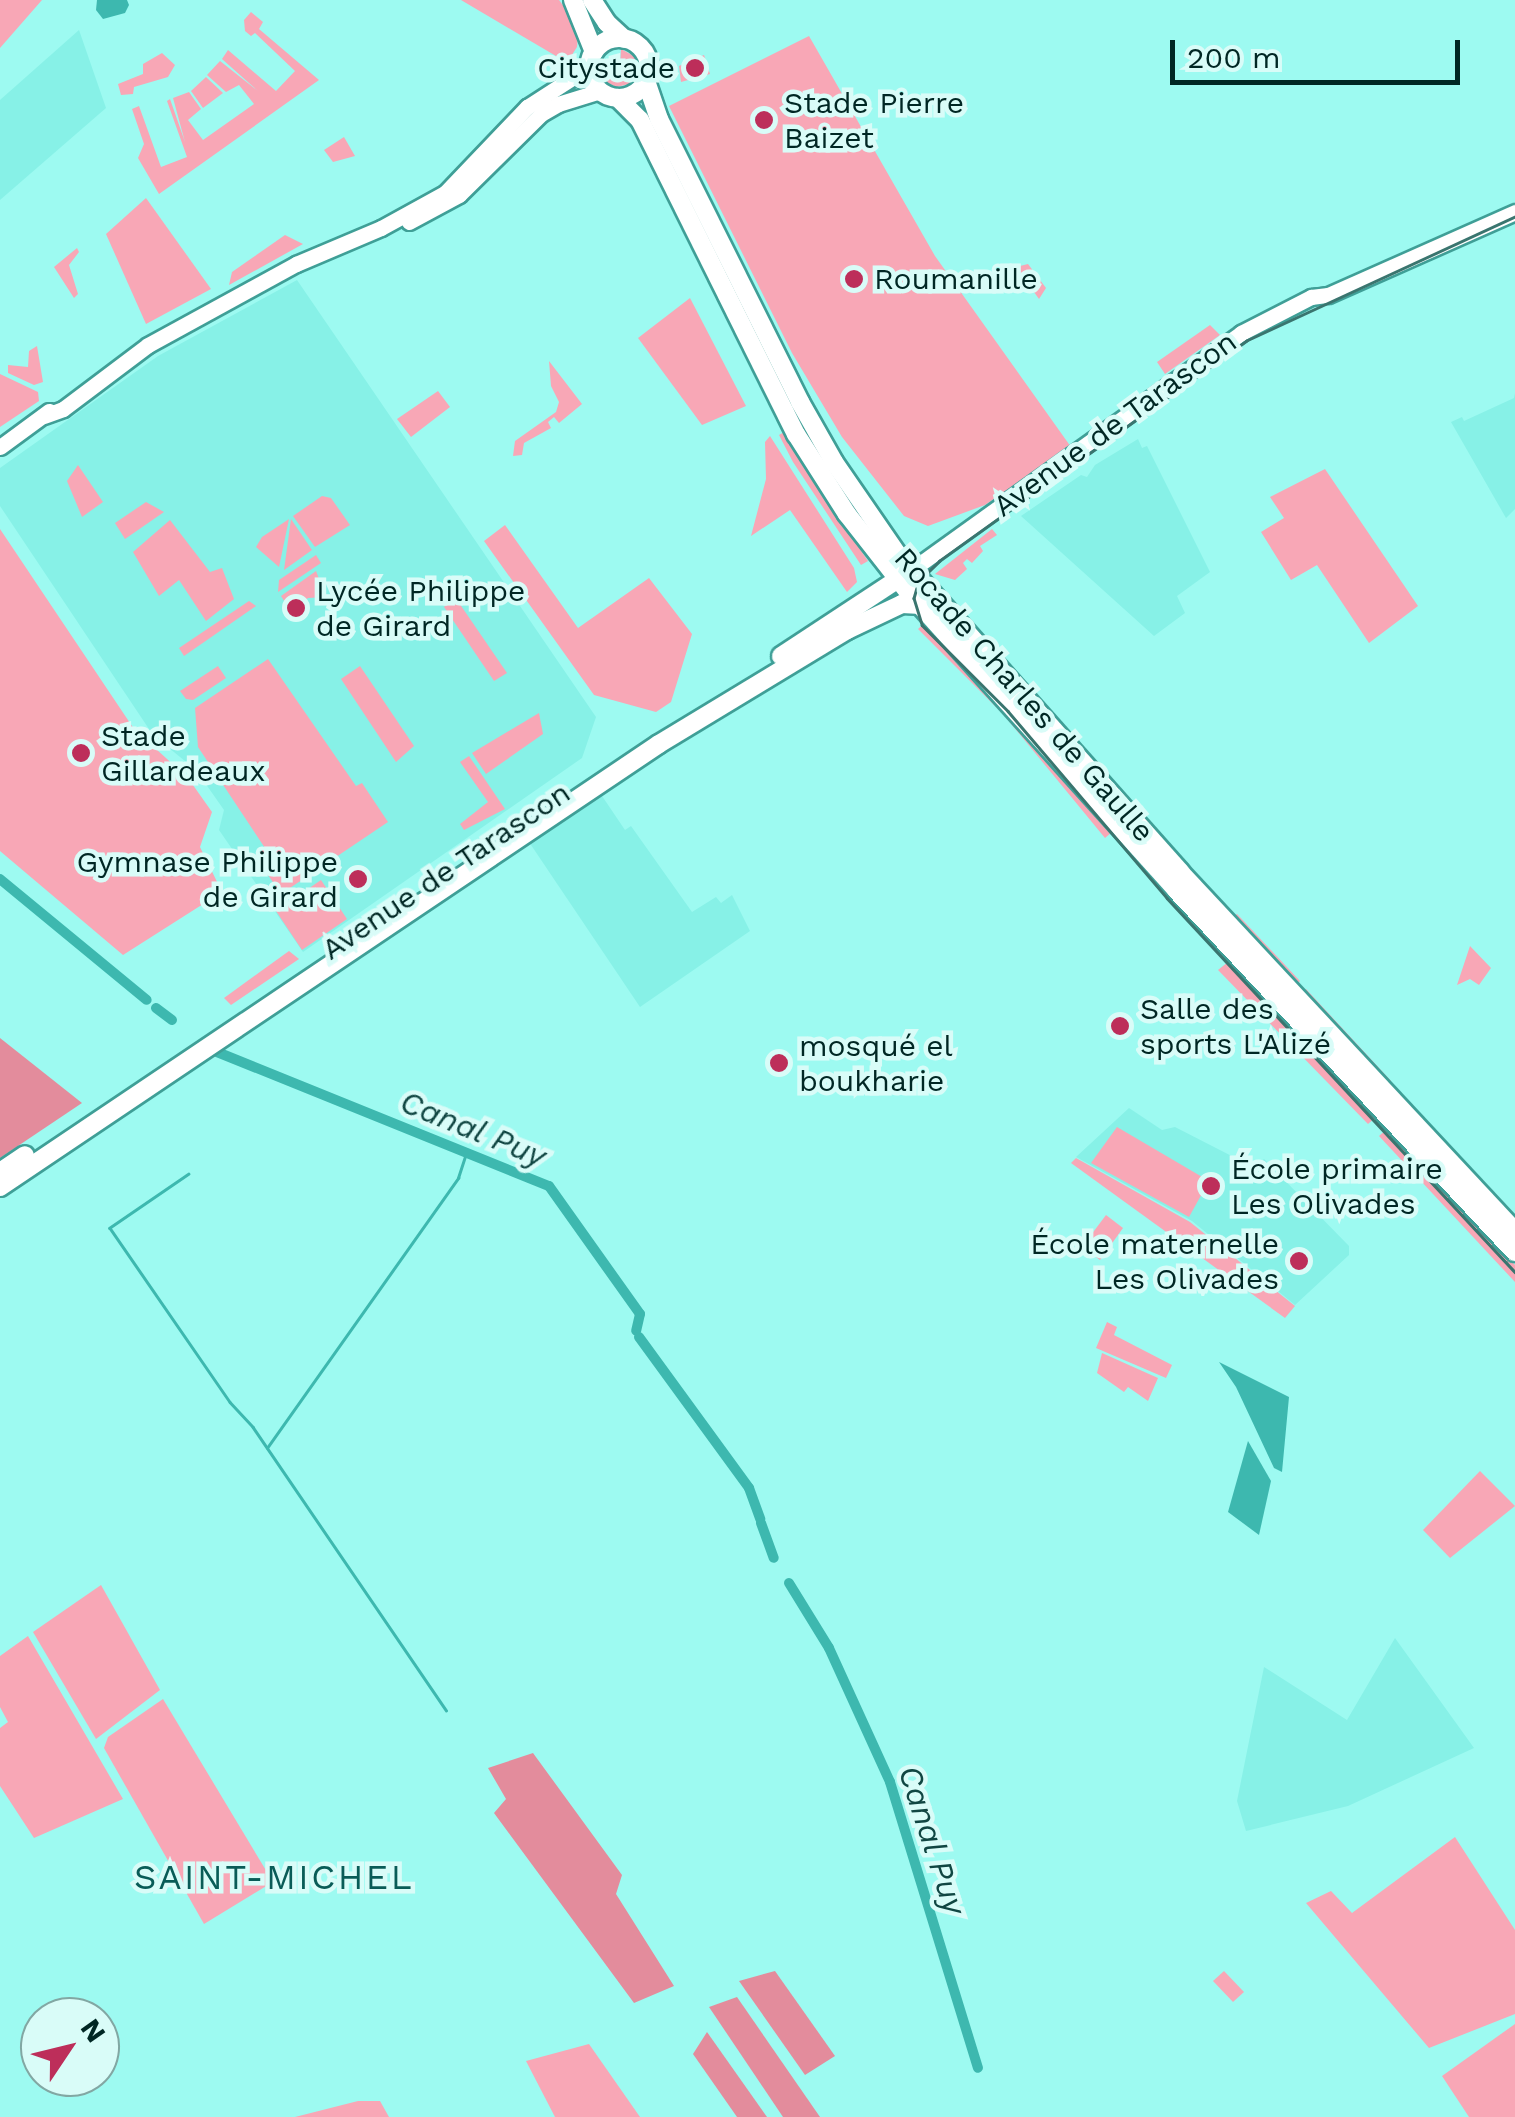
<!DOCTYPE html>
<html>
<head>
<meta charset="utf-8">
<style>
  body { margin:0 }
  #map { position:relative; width:1515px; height:2117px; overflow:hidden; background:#9dfaf1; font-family:"Work Sans",sans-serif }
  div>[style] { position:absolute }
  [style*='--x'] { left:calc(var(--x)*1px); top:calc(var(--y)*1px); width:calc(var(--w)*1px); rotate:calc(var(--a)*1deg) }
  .built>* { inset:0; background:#87f1e7 }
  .green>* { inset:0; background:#f8a7b6 }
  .forest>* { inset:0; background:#e38c9c }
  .water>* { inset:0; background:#3db8af }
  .stream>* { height:2.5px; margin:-1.25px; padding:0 1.25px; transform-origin:1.25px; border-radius:1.25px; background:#3db8af }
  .canal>* { height:10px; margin:-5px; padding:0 5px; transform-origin:5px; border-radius:5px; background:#3db8af }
  .roads { filter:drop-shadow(2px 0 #3f9f97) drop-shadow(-2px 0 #3f9f97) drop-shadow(0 2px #3f9f97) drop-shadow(0 -2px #3f9f97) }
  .secondary>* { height:15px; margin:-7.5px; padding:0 7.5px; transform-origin:7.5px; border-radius:7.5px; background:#fff }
  .primary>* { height:18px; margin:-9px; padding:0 9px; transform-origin:9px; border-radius:9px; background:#fff }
  .primary>.ring { margin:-9px; padding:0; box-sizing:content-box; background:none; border:18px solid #fff; border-radius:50% }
  .tram>* { height:2.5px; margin:-1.25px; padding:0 1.25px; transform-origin:1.25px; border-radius:1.25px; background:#3a756f }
  .dots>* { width:28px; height:28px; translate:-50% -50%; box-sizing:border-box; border:5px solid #d9fcf8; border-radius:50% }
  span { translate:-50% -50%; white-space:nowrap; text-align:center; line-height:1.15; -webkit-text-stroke:9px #d9fcf8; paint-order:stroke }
  .poi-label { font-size:30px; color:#002724 }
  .right { translate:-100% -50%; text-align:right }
  .left { translate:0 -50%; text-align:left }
  .street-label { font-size:30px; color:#002724 }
  .water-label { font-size:32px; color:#104642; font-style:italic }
  .quarter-label { font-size:35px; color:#095c57; letter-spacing:2.5px }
  .north { position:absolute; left:20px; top:1997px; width:100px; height:100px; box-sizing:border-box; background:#d9fcf8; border:2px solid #82a7a3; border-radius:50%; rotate:55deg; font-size:28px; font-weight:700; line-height:40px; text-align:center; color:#002724 }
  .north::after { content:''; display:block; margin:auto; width:35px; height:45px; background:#bd2e5a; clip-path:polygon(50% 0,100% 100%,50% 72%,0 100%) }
  .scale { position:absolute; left:1170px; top:40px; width:290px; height:45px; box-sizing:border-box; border:5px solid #002724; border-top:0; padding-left:12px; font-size:30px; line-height:35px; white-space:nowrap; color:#002724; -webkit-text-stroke:8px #d9fcf8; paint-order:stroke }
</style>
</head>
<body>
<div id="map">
  <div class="built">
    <i style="clip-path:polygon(79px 30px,106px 108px,0 200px,0 100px)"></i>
    <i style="clip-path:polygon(297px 280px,596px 717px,582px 758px,303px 952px,219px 830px,224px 810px,196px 770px,153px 735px,0 506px,0 468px,158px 356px)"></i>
    <i style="clip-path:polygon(1515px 393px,1515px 509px,1506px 518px,1451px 422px,1462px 417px,1464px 421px,1514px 398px)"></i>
    <i style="clip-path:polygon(1138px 439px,1142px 448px,1147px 446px,1210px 572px,1177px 596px,1185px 613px,1154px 636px,1021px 516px,1081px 475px,1087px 477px,1095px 465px)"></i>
    <i style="clip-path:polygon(600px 793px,625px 830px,631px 826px,692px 912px,716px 897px,721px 903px,732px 895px,750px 931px,640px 1007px,529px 842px)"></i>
    <i style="clip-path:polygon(1129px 1108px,1162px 1130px,1175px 1127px,1255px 1168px,1264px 1159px,1349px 1246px,1349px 1255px,1295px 1305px,1192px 1221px,1076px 1157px)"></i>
    <i style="clip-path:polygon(1395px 1638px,1474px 1748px,1348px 1806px,1246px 1831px,1237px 1801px,1264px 1667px,1347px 1720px)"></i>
  </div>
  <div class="green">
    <i style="clip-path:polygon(0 0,42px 0,0 48px)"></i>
    <i style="clip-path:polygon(461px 0,559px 0,571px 16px,578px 36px,577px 47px,570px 58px,556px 56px)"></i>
    <i style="clip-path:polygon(251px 12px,263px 22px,259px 29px,319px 80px,159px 194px,138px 158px,144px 144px,132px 109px,139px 106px,161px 167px,187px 157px,167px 101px,170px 99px,185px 142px,173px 98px,189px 92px,201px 109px,188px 120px,203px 140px,254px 104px,239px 85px,226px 92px,207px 75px,220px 61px,258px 91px,222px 59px,228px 50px,276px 91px,295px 71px,255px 33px,251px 36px,245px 31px,244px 20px)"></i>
    <i style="clip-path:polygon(809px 36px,935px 256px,1071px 447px,985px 505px,928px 526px,904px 516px,842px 437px,792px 353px,669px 106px)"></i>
    <i style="clip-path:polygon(621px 49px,634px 56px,638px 68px,629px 84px,617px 87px,603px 81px,620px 65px)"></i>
    <i style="clip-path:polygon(162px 53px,175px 65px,168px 77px,134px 87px,133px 94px,121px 95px,118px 84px,143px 74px,143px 64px)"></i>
    <i style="clip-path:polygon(704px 55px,710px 74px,681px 82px,679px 66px)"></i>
    <i style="clip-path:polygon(206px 77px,223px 93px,203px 108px,191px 91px)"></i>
    <i style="clip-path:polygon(344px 137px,355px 156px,333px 162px,324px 150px)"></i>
    <i style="clip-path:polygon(146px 198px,211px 289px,146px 324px,106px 234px)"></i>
    <i style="clip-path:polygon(285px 235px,303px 244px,229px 285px,232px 272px)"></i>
    <i style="clip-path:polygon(77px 248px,79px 252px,69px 265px,78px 294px,74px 298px,54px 267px)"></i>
    <i style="clip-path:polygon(1028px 264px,1046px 288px,1039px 299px,1016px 267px)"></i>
    <i style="clip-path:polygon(690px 298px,746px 406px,702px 425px,638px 338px)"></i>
    <i style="clip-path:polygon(1210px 325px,1220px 335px,1165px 374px,1157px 362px)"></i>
    <i style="clip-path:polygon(37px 346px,43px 382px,34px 385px,8px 373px,8px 365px,28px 367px,29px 351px)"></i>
    <i style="clip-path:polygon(549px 361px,582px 404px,559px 423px,554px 417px,548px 422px,551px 428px,524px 443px,522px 455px,513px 456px,515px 441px,556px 412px,559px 402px,551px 386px)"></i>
    <i style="clip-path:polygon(0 374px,38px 392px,39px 401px,0 427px)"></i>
    <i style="clip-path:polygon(438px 391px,450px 407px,411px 437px,397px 419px)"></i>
    <i style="clip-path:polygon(786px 431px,806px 470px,868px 561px,861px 565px,793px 462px,779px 435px)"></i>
    <i style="clip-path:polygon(770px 436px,854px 568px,857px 582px,847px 592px,790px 510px,751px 536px,766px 479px,765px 442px)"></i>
    <i style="clip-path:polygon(78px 465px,103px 502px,82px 517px,67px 481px)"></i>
    <i style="clip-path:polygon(1325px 469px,1418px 606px,1369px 643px,1317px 565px,1291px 580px,1261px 532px,1284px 518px,1270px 497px)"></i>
    <i style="clip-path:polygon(322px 496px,331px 498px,350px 525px,315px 547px,293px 516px)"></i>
    <i style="clip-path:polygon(146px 502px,164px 512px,125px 539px,115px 523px)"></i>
    <i style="clip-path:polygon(289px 519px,279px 567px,256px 547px,262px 537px)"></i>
    <i style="clip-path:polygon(291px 519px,312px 550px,284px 570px)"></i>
    <i style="clip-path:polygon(170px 520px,210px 572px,222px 568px,234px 599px,206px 621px,179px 580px,159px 596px,133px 552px)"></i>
    <i style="clip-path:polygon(505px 525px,578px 628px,649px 578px,692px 634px,671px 702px,656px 712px,594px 695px,484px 541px)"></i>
    <i style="clip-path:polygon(0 529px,134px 729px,188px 778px,212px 812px,200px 847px,222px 892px,123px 955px,0 851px)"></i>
    <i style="clip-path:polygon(992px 529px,997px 535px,980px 546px,983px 551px,972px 563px,967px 559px,963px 563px,967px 569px,955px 580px,935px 574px)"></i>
    <i style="clip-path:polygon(316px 555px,321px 563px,278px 592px,279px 580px)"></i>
    <i style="clip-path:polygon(316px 571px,326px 597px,308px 598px,291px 612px,281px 596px)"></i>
    <i style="clip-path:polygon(455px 597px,507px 673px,494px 681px,444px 607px)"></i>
    <i style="clip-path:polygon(249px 601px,256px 606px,184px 656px,179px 648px)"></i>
    <i style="clip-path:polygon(930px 618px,1112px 832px,1105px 838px,1003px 714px,918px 629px)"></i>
    <i style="clip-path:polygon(268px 659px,356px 786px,362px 783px,388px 822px,281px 894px,255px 856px,265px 848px,198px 747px,195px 708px)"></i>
    <i style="clip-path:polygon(218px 666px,226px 678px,193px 700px,186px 699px,180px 691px)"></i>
    <i style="clip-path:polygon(360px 666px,414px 746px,396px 762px,341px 679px)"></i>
    <i style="clip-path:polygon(539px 713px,543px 734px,486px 774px,472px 753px)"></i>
    <i style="clip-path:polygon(469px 756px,505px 809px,464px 830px,460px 824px,488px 802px,460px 762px)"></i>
    <i style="clip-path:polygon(321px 880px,347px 919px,302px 950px,276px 911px)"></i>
    <i style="clip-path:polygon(1237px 914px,1300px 981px,1296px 985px,1232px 918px)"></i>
    <i style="clip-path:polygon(1470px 946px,1491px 968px,1479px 985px,1470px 979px,1457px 985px)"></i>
    <i style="clip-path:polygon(289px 951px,299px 959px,231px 1005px,224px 998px)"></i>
    <i style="clip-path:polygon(1228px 962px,1376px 1117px,1368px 1124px,1218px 970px)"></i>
    <i style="clip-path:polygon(1306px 989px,1391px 1081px,1385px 1083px,1301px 994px)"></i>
    <i style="clip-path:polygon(1117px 1127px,1209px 1181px,1189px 1217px,1091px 1163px)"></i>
    <i style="clip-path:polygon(1386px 1130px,1515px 1265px,1515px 1282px,1379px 1136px)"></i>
    <i style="clip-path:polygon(1076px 1158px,1190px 1222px,1295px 1306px,1285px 1318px,1071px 1163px)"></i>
    <i style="clip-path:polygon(1106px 1215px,1123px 1228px,1100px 1260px,1082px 1247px)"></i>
    <i style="clip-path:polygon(1107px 1322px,1117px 1327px,1114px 1335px,1172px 1365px,1166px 1378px,1096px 1348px)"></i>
    <i style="clip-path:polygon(1102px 1353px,1158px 1378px,1148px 1401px,1128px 1387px,1124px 1392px,1097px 1373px)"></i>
    <i style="clip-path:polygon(1480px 1471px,1515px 1506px,1450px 1558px,1423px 1530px)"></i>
    <i style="clip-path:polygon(101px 1585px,160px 1690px,96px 1739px,33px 1632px)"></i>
    <i style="clip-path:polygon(28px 1636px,123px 1799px,34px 1838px,0 1786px,0 1728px,8px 1722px,0 1707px,0 1656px)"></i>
    <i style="clip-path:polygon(163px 1699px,273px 1882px,204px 1924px,104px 1748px,108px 1737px)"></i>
    <i style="clip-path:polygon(1455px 1837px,1515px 1930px,1515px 2014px,1429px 2048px,1306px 1903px,1331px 1891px,1352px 1913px)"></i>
    <i style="clip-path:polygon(1224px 1971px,1244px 1992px,1233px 2002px,1213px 1981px)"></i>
    <i style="clip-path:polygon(1515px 2024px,1515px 2117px,1469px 2117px,1442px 2076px)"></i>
    <i style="clip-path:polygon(589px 2044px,640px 2117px,555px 2117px,526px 2061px)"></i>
    <i style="clip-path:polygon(358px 2101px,380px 2101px,389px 2117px,295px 2117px)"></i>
  </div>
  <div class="forest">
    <i style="clip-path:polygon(0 1038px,82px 1103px,0 1158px)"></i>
    <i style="clip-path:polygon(533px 1753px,622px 1875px,616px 1894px,674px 1986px,634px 2003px,494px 1813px,506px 1799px,488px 1768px)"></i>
    <i style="clip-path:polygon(775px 1971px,835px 2056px,805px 2075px,739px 1981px)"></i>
    <i style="clip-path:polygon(737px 1997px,820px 2117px,783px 2117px,709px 2007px)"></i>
    <i style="clip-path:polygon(707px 2032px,767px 2117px,737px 2117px,693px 2054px)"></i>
  </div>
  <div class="water">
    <i style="clip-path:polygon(97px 0,127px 0,129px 5px,125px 13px,103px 19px,96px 10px)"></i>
    <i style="clip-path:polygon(1219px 1362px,1289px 1397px,1282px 1472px,1274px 1468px,1236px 1387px)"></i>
    <i style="clip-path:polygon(1248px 1441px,1271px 1481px,1259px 1535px,1228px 1512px)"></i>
  </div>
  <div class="stream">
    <i style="--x:189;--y:1174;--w:96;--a:145.6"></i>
    <i style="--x:110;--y:1228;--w:211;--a:55.4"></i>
    <i style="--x:230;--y:1402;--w:34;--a:47"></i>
    <i style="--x:253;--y:1427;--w:343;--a:55.7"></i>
    <i style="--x:267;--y:1448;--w:331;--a:-54.7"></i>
    <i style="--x:458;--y:1178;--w:26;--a:-72"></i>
  </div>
  <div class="canal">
    <i style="--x:0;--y:879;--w:190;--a:39.5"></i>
    <i style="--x:156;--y:1008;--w:20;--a:37"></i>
    <i style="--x:217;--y:1052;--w:358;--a:22"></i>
    <i style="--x:549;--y:1186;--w:157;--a:54.6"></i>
    <i style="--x:640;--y:1314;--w:17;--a:103"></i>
    <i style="--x:639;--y:1337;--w:187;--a:53.9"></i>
    <i style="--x:749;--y:1488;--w:33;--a:70"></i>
    <i style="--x:761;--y:1523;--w:37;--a:70"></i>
    <i style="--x:789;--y:1583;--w:76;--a:58.4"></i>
    <i style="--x:829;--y:1648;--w:147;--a:65.5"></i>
    <i style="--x:890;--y:1782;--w:299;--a:72.9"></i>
  </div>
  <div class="roads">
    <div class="secondary">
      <i style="--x:409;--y:222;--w:57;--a:-28.4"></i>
      <i style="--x:459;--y:195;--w:115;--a:-44.6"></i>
      <i style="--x:541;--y:114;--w:20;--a:-30"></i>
      <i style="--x:558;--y:104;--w:44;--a:-17.2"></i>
      <i style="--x:44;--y:416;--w:20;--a:-20"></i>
      <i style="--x:63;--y:409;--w:106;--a:-37"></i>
      <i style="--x:148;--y:345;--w:169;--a:-28.7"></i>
      <i style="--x:296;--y:264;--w:92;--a:-23"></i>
      <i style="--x:381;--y:228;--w:73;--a:-28.7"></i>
      <i style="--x:445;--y:193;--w:119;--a:-46.4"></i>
      <i style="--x:527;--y:107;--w:74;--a:-32.8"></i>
      <i style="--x:0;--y:447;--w:61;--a:-36.3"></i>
      <i style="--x:910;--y:571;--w:408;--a:-35.7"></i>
      <i style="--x:1241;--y:333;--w:79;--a:-27.2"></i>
      <i style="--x:1311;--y:297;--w:17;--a:-7"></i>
      <i style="--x:1328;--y:295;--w:205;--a:-23.9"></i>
    </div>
    <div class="primary">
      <i style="--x:573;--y:0;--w:56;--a:68"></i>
      <i style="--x:592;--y:0;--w:27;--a:57"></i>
      <i style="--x:607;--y:23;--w:23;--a:43"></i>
      <i class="ring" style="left:589px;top:38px;width:42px;height:42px"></i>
      <i style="--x:646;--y:81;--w:40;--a:71.1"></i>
      <i style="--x:659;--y:119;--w:316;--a:63.5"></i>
      <i style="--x:800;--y:402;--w:69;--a:60.5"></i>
      <i style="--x:834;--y:462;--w:113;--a:55.5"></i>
      <i style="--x:898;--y:555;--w:424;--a:48.3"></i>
      <i style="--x:1180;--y:872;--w:491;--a:47"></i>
      <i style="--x:618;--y:98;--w:31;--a:45"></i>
      <i style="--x:640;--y:120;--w:351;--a:63.6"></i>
      <i style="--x:796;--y:434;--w:95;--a:57.5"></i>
      <i style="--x:847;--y:514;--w:100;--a:51.9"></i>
      <i style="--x:909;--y:593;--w:399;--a:48"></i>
      <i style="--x:1176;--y:890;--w:496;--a:46.9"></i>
      <i style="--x:781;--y:656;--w:149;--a:-33.3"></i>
      <i style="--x:0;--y:1172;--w:30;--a:-34"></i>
      <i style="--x:0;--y:1187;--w:794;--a:-33.91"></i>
      <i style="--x:659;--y:744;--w:220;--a:-31.2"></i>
      <i style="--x:847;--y:630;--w:61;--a:-25.3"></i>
      <i style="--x:902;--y:604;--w:19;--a:3"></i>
    </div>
  </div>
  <div class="tram">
    <i style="--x:1515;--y:217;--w:295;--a:155.2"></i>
    <i style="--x:1247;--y:341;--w:378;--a:144.4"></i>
    <i style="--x:940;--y:561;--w:29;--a:136"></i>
    <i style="--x:919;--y:581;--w:18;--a:106"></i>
    <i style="--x:914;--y:598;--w:28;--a:73"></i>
    <i style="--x:922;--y:625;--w:122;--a:45"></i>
    <i style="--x:1008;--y:711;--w:245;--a:49.6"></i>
    <i style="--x:1167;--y:898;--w:511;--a:47.06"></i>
  </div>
  <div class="dots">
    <i style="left:695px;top:68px;background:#bd2e5a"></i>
    <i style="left:764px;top:120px;background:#bd2e5a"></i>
    <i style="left:854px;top:279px;background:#bd2e5a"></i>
    <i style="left:296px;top:608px;background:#bd2e5a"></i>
    <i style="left:81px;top:753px;background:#bd2e5a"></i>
    <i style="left:358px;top:879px;background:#bd2e5a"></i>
    <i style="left:1120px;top:1026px;background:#bd2e5a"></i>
    <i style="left:779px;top:1063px;background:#bd2e5a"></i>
    <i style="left:1211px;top:1186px;background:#bd2e5a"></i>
    <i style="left:1299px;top:1261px;background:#bd2e5a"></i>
  </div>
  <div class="poi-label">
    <span class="right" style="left:675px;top:68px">Citystade</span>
    <span class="left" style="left:784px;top:120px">Stade Pierre<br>Baizet</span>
    <span class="left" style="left:874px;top:279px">Roumanille</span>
    <span class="left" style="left:316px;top:608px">Lycée Philippe<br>de Girard</span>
    <span class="left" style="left:101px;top:753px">Stade<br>Gillardeaux</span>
    <span class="right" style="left:338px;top:879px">Gymnase Philippe<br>de Girard</span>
    <span class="left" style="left:1140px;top:1026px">Salle des<br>sports L'Alizé</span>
    <span class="left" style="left:799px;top:1063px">mosqué el<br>boukharie</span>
    <span class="left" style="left:1231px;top:1186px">École primaire<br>Les Olivades</span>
    <span class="right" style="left:1279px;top:1261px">École maternelle<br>Les Olivades</span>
  </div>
  <div class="street-label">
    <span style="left:1115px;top:424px;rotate:-36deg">Avenue de Tarascon</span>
    <span style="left:1024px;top:695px;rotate:49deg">Rocade Charles de Gaulle</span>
    <span style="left:446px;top:871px;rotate:-34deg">Avenue de Tarascon</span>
  </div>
  <div class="water-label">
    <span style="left:473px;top:1129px;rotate:22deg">Canal Puy</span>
    <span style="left:932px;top:1840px;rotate:72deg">Canal Puy</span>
  </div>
  <div class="quarter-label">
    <span style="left:274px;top:1877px">SAINT-MICHEL</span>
  </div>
  <div class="north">N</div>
  <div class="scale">200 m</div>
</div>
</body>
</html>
